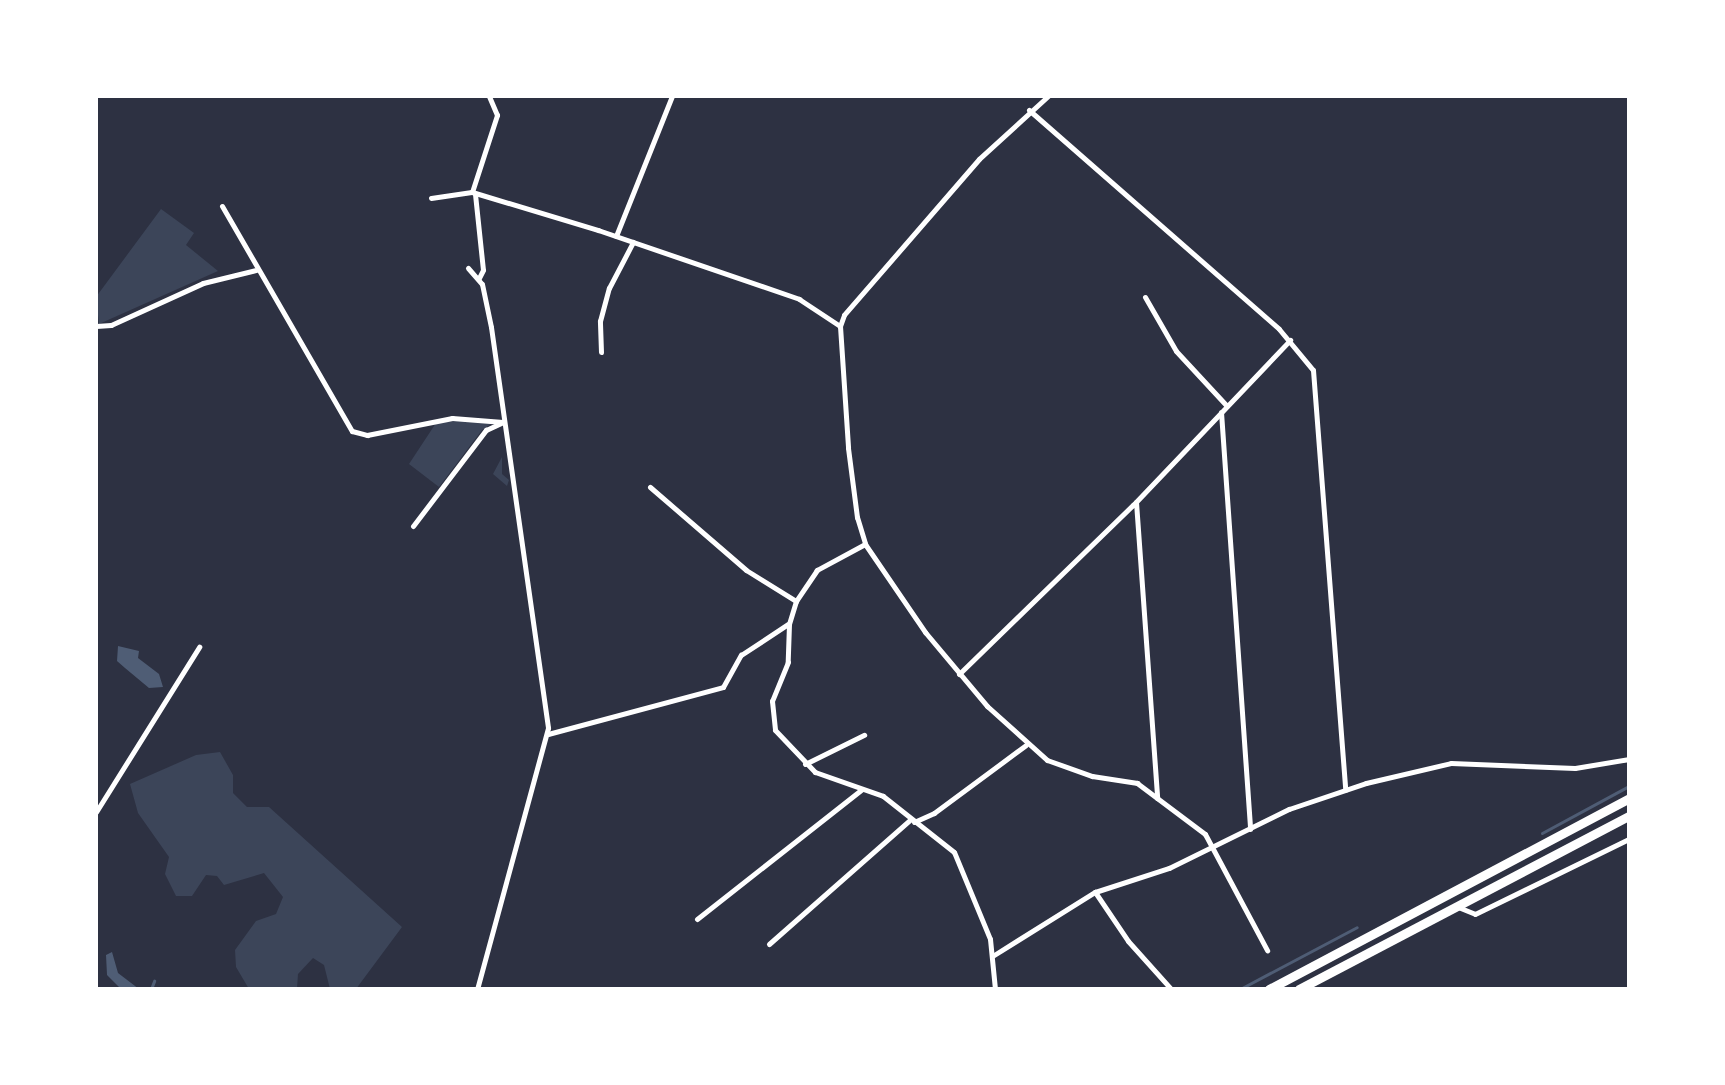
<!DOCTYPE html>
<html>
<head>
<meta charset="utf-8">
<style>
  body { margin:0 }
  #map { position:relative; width:1725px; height:1085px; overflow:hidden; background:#2d3142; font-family:Lora,serif }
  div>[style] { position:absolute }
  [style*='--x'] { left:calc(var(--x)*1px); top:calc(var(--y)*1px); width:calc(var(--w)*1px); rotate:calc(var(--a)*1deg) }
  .green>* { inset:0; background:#3c4559 }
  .water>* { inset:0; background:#4f5d75 }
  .stream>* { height:3px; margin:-1.5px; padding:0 1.5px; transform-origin:1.5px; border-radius:1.5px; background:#4f5d75 }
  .minor>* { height:5px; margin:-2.5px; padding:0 2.5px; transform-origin:2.5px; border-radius:2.5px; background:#fff }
  .trunk>* { height:9px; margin:-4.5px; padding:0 4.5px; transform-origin:4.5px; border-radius:4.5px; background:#fff }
  span { translate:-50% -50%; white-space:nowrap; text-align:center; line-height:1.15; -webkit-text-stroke:6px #fff; paint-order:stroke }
  .frame { position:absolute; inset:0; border:98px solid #fff; pointer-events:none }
</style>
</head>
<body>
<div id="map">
  <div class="green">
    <i style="clip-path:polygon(161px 209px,194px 233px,186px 245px,218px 271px,99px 324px,96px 297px)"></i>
    <i style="clip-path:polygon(467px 420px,494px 422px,482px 430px,439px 487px,409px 464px,436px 423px)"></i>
    <i style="clip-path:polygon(502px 457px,502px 474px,509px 480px,507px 486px,493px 474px)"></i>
    <i style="clip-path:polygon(220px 752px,233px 775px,233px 793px,247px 807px,269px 807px,402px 927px,356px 989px,330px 989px,324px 965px,313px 958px,298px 974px,297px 989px,249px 989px,236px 967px,235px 950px,256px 921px,276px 914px,283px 897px,264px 873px,224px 885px,217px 876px,206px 875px,192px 896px,176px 896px,165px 874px,169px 857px,138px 813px,130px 784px,196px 755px)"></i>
  </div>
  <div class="water">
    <i style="clip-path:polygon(118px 646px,139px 651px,138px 658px,159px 674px,163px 687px,149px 688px,125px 668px,117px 661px)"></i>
    <i style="clip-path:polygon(112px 952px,118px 973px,139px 989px,121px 989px,107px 975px,106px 955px)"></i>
  </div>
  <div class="stream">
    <i style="--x:1542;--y:833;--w:99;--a:-28.4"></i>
    <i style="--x:151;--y:989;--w:9;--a:-69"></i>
    <i style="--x:1240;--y:989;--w:132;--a:-27.9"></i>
  </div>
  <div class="minor">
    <i style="--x:1048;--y:96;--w:93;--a:137.6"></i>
    <i style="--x:979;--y:159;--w:206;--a:130.9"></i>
    <i style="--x:844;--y:315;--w:12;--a:110"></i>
    <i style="--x:840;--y:326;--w:122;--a:86.2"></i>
    <i style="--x:848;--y:448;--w:70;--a:82.6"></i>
    <i style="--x:857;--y:517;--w:28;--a:73"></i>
    <i style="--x:865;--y:544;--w:107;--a:55.7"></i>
    <i style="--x:925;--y:632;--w:97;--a:50"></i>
    <i style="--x:987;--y:706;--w:81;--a:42"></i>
    <i style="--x:1047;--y:760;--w:48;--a:19.6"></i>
    <i style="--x:1092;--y:776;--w:46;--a:8.8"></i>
    <i style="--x:1137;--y:783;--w:85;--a:36.9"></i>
    <i style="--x:1205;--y:834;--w:132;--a:61.9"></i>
    <i style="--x:1029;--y:110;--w:332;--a:41.2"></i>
    <i style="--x:1279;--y:329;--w:53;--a:50.3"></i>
    <i style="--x:1313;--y:370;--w:421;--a:85.6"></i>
    <i style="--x:472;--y:192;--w:81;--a:-72"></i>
    <i style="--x:497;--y:115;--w:21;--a:-113"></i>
    <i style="--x:475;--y:194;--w:76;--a:84"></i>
    <i style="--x:483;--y:270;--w:9;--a:117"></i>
    <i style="--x:431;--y:198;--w:41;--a:-8.3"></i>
    <i style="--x:472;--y:192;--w:132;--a:16.8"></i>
    <i style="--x:598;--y:230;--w:213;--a:18.9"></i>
    <i style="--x:799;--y:299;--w:49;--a:33.4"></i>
    <i style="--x:222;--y:206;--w:260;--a:60"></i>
    <i style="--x:352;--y:431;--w:16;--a:15"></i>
    <i style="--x:367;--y:435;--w:87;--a:-11.3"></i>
    <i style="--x:452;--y:418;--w:51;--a:4.5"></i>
    <i style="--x:616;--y:236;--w:151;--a:-68.2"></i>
    <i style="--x:468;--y:268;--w:21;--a:49"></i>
    <i style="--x:482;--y:284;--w:44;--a:78.2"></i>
    <i style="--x:491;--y:327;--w:405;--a:81.9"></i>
    <i style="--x:548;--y:728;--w:270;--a:105.2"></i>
    <i style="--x:1145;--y:297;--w:62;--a:60.1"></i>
    <i style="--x:1176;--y:351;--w:75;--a:47.2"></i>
    <i style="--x:96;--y:326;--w:15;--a:-4"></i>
    <i style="--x:111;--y:325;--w:101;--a:-24.5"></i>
    <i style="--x:203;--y:283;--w:55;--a:-13.8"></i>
    <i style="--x:601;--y:352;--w:31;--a:-92"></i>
    <i style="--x:600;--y:321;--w:34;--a:-75"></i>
    <i style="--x:609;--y:288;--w:52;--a:-62.4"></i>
    <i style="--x:1221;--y:412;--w:418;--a:86"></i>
    <i style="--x:650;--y:487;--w:127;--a:40.8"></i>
    <i style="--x:746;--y:570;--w:59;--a:31.8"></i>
    <i style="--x:1136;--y:502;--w:297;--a:85.9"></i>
    <i style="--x:413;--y:526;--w:121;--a:-52.8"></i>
    <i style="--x:486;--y:430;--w:19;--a:-25"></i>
    <i style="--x:865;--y:544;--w:55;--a:151.6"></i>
    <i style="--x:817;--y:570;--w:37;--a:124"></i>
    <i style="--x:796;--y:601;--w:24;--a:107"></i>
    <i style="--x:789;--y:624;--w:38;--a:92"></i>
    <i style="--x:788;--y:662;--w:42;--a:112.3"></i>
    <i style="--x:772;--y:701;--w:29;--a:84"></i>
    <i style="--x:775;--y:730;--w:58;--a:46.4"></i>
    <i style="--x:815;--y:772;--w:72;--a:19.4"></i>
    <i style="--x:883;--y:796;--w:90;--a:38.3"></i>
    <i style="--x:954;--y:852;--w:94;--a:67.5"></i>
    <i style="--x:990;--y:939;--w:50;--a:84.3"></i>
    <i style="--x:959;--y:674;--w:243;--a:-44.2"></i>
    <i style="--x:1133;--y:505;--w:228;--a:-46.4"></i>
    <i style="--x:548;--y:734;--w:181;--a:-15"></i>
    <i style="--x:723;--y:687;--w:37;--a:-61"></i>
    <i style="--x:741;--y:655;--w:56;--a:-33.4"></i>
    <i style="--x:805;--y:764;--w:66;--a:-26.2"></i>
    <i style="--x:96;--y:812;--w:195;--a:-58"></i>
    <i style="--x:914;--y:822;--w:22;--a:-24"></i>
    <i style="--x:934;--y:813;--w:114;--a:-36.5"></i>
    <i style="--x:1095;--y:892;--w:59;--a:56"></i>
    <i style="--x:1128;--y:941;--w:64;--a:48.1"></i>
    <i style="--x:1458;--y:907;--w:18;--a:22"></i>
    <i style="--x:1475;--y:914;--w:171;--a:-26"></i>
    <i style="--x:697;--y:919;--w:209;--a:-38.2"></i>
    <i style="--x:769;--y:944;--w:189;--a:-41.4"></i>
    <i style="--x:994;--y:955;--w:119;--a:-32"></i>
    <i style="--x:1095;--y:892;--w:78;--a:-18"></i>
    <i style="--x:1169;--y:868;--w:134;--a:-26.2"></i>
    <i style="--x:1289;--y:809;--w:81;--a:-18.7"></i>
    <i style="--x:1366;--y:783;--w:87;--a:-13.2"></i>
    <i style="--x:1451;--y:763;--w:124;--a:2.3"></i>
    <i style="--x:1575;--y:768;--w:55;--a:-9.5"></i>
  </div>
  <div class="trunk">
    <i style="--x:1269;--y:989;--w:408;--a:-27.9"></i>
    <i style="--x:1299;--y:989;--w:373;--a:-27.7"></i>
  </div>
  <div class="frame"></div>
</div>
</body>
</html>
